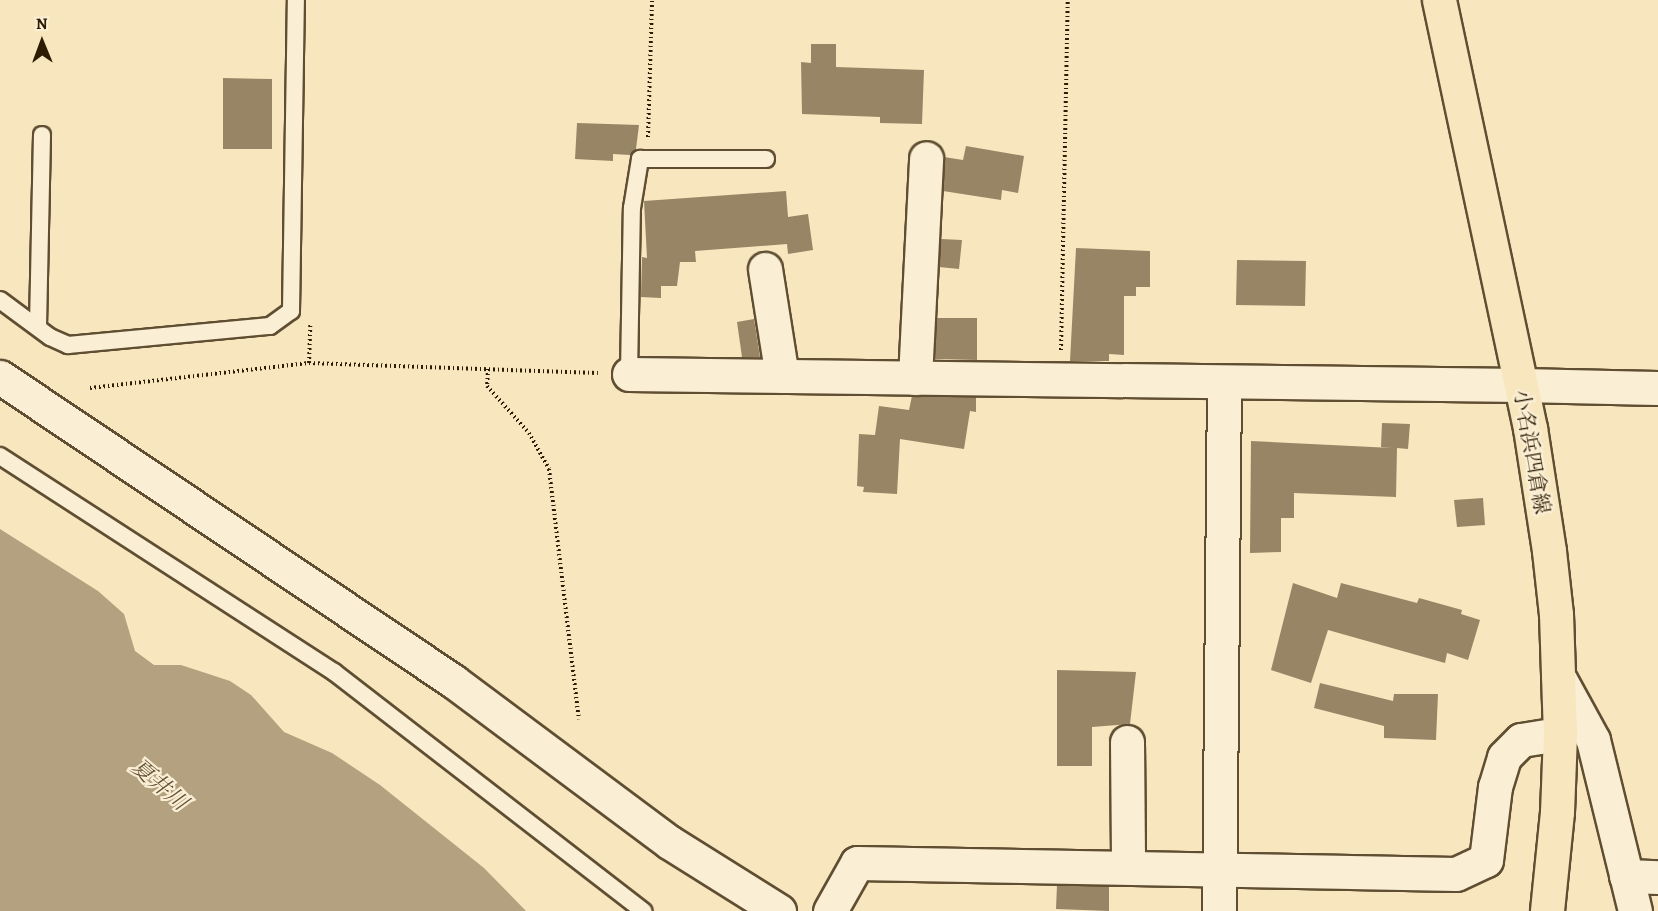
<!DOCTYPE html>
<html>
<head>
<meta charset="utf-8">
<style>
  body { margin:0 }
  #map { position:relative; width:1658px; height:911px; overflow:hidden; background:#f8e6be; font-family:Alegreya,"Noto Serif JP",serif }
  div>[style] { position:absolute }
  [style*='--x'] { left:calc(var(--x)*1px); top:calc(var(--y)*1px); width:calc(var(--w)*1px); rotate:calc(var(--a)*1deg) }
  .water>* { inset:0; background:#b3a17f }
  .building>* { inset:0; background:#978565 }
  .path>* { height:4px; margin-top:-2px; transform-origin:0; background:repeating-linear-gradient(90deg,#2e1b04 0 1.5px,transparent 0 4.5px) }
  .roads { filter:drop-shadow(2px 0 #604e32) drop-shadow(-2px 0 #604e32) drop-shadow(0 2px #604e32) drop-shadow(0 -2px #604e32) }
  .service>* { height:16px; margin:-8px; padding:0 8px; transform-origin:8px; border-radius:8px; background:#faefd5 }
  .minor>* { height:33px; margin:-16.5px; padding:0 16.5px; transform-origin:16.5px; border-radius:16.5px; background:#faefd5 }
  .tertiary>* { height:33px; margin:-16.5px; padding:0 16.5px; transform-origin:16.5px; border-radius:16.5px; background:#faefd5 }
  .primary>* { height:33px; margin:-16.5px; padding:0 16.5px; transform-origin:16.5px; border-radius:16.5px; background:#f8e6be }
  span { translate:-50% -50%; white-space:nowrap; text-align:center; line-height:1.15; -webkit-text-stroke:4.5px #faefd5; paint-order:stroke }
  .street-label { font-size:21px; color:#2e1b04 }
  .water-label { font-size:22px; color:#635135; font-style:italic }
  .north { position:absolute; left:12px; top:12px; width:60px; height:60px; -webkit-text-stroke:4px #faefd5; paint-order:stroke; rotate:359deg; font-size:16px; font-weight:700; line-height:24px; text-align:center; color:#2e1b04 }
  .north::after { content:''; display:block; margin:auto; width:21px; height:27px; background:#2e1b04; clip-path:polygon(50% 0,100% 100%,50% 72%,0 100%) }
</style>
</head>
<body>
<div id="map">
  <div class="water">
    <i style="clip-path:polygon(0 529px,98px 591px,124px 614px,135px 651px,154px 665px,181px 665px,230px 681px,251px 695px,284px 732px,332px 753px,380px 785px,484px 868px,526px 911px,0 911px)"></i>
  </div>
  <div class="building">
    <i style="clip-path:polygon(811px 44px,836px 44px,836px 67px,924px 70px,922px 124px,880px 123px,880px 117px,802px 114px,801px 62px,811px 63px)"></i>
    <i style="clip-path:polygon(223px 78px,272px 79px,272px 149px,223px 149px)"></i>
    <i style="clip-path:polygon(577px 123px,639px 125px,636px 149px,630px 155px,613px 154px,613px 161px,575px 159px)"></i>
    <i style="clip-path:polygon(966px 146px,1024px 156px,1018px 193px,1002px 190px,1001px 200px,943px 191px,944px 157px,963px 160px)"></i>
    <i style="clip-path:polygon(786px 191px,788px 217px,808px 214px,813px 250px,788px 254px,787px 244px,695px 251px,696px 262px,680px 262px,677px 286px,661px 286px,661px 298px,641px 297px,642px 257px,647px 258px,644px 201px)"></i>
    <i style="clip-path:polygon(941px 239px,962px 240px,959px 269px,939px 267px)"></i>
    <i style="clip-path:polygon(1076px 248px,1150px 251px,1150px 287px,1136px 287px,1136px 296px,1124px 296px,1124px 355px,1109px 354px,1109px 361px,1070px 361px)"></i>
    <i style="clip-path:polygon(1237px 260px,1306px 261px,1305px 306px,1236px 305px)"></i>
    <i style="clip-path:polygon(937px 318px,977px 318px,977px 360px,935px 359px)"></i>
    <i style="clip-path:polygon(754px 319px,760px 357px,742px 357px,737px 322px)"></i>
    <i style="clip-path:polygon(912px 396px,976px 397px,976px 412px,970px 411px,964px 449px,900px 439px,897px 494px,863px 492px,864px 487px,857px 486px,859px 434px,875px 435px,879px 406px,909px 410px)"></i>
    <i style="clip-path:polygon(1382px 423px,1410px 424px,1408px 449px,1397px 448px,1396px 497px,1294px 493px,1294px 518px,1281px 518px,1281px 552px,1250px 553px,1251px 441px,1392px 448px,1381px 447px)"></i>
    <i style="clip-path:polygon(1483px 498px,1485px 525px,1457px 527px,1454px 500px)"></i>
    <i style="clip-path:polygon(1293px 583px,1337px 598px,1341px 583px,1417px 603px,1419px 598px,1462px 610px,1461px 614px,1480px 620px,1468px 660px,1447px 653px,1445px 663px,1328px 630px,1311px 683px,1271px 670px)"></i>
    <i style="clip-path:polygon(1057px 670px,1136px 672px,1130px 724px,1092px 727px,1092px 766px,1057px 766px)"></i>
    <i style="clip-path:polygon(1320px 683px,1393px 701px,1394px 694px,1438px 694px,1436px 740px,1384px 738px,1384px 726px,1314px 708px)"></i>
    <i style="clip-path:polygon(1057px 885px,1109px 886px,1109px 911px,1056px 909px)"></i>
  </div>
  <div class="path">
    <i style="--x:648;--y:137;--w:137;--a:-88.3"></i>
    <i style="--x:1061;--y:350;--w:350;--a:-88.9"></i>
    <i style="--x:309;--y:363;--w:38;--a:-88"></i>
    <i style="--x:488;--y:369;--w:17;--a:93"></i>
    <i style="--x:487;--y:386;--w:63;--a:48.2"></i>
    <i style="--x:529;--y:433;--w:41;--a:60.9"></i>
    <i style="--x:549;--y:469;--w:252;--a:83.2"></i>
    <i style="--x:90;--y:388;--w:220;--a:-6.5"></i>
    <i style="--x:309;--y:363;--w:289;--a:2"></i>
  </div>
  <div class="roads">
    <div class="service">
      <i style="--x:0;--y:300;--w:62;--a:36.5"></i>
      <i style="--x:50;--y:337;--w:20;--a:24"></i>
      <i style="--x:68;--y:345;--w:203;--a:-5.4"></i>
      <i style="--x:270;--y:326;--w:26;--a:-36"></i>
      <i style="--x:291;--y:311;--w:311;--a:-89.1"></i>
      <i style="--x:38;--y:326;--w:191;--a:-88.8"></i>
      <i style="--x:629;--y:374;--w:166;--a:-89"></i>
      <i style="--x:632;--y:208;--w:50;--a:-80.7"></i>
      <i style="--x:640;--y:159;--w:126;--a:0"></i>
      <i style="--x:0;--y:456;--w:398;--a:32.9"></i>
      <i style="--x:334;--y:672;--w:391;--a:37.7"></i>
    </div>
    <div class="minor">
      <i style="--x:765;--y:269;--w:108;--a:81"></i>
      <i style="--x:629;--y:374;--w:892;--a:0.71"></i>
      <i style="--x:0;--y:377;--w:546;--a:33.86"></i>
      <i style="--x:453;--y:681;--w:269;--a:36.7"></i>
      <i style="--x:669;--y:842;--w:130;--a:32.1"></i>
      <i style="--x:915;--y:378;--w:220;--a:-87.1"></i>
      <i style="--x:1558;--y:676;--w:73;--a:61.3"></i>
      <i style="--x:1593;--y:740;--w:176;--a:76.2"></i>
      <i style="--x:1127;--y:742;--w:125;--a:89.5"></i>
      <i style="--x:1626;--y:876;--w:32;--a:2"></i>
      <i style="--x:830;--y:911;--w:55;--a:-60.6"></i>
      <i style="--x:857;--y:863;--w:599;--a:1.05"></i>
      <i style="--x:1456;--y:874;--w:33;--a:-25"></i>
      <i style="--x:1486;--y:860;--w:74;--a:-83"></i>
      <i style="--x:1495;--y:787;--w:31;--a:-73"></i>
      <i style="--x:1504;--y:757;--w:24;--a:-45"></i>
      <i style="--x:1521;--y:740;--w:39;--a:-9"></i>
      <i style="--x:1219;--y:911;--w:527;--a:-89.46"></i>
    </div>
    <div class="tertiary">
      <i style="--x:1521;--y:385;--w:137;--a:1.3"></i>
    </div>
    <div class="primary">
      <i style="--x:1439;--y:0;--w:438;--a:78"></i>
      <i style="--x:1530;--y:428;--w:124;--a:81.2"></i>
      <i style="--x:1549;--y:551;--w:63;--a:83.7"></i>
      <i style="--x:1556;--y:614;--w:120;--a:88.1"></i>
      <i style="--x:1560;--y:734;--w:78;--a:92.2"></i>
      <i style="--x:1557;--y:812;--w:100;--a:95.8"></i>
    </div>
  </div>
  <div class="street-label">
    <span style="left:1532px;top:452px;rotate:80deg">小名浜四倉線</span>
  </div>
  <div class="water-label">
    <span style="left:159px;top:785px;rotate:40deg">夏井川</span>
  </div>
  <div class="north">N</div>
</div>
</body>
</html>
